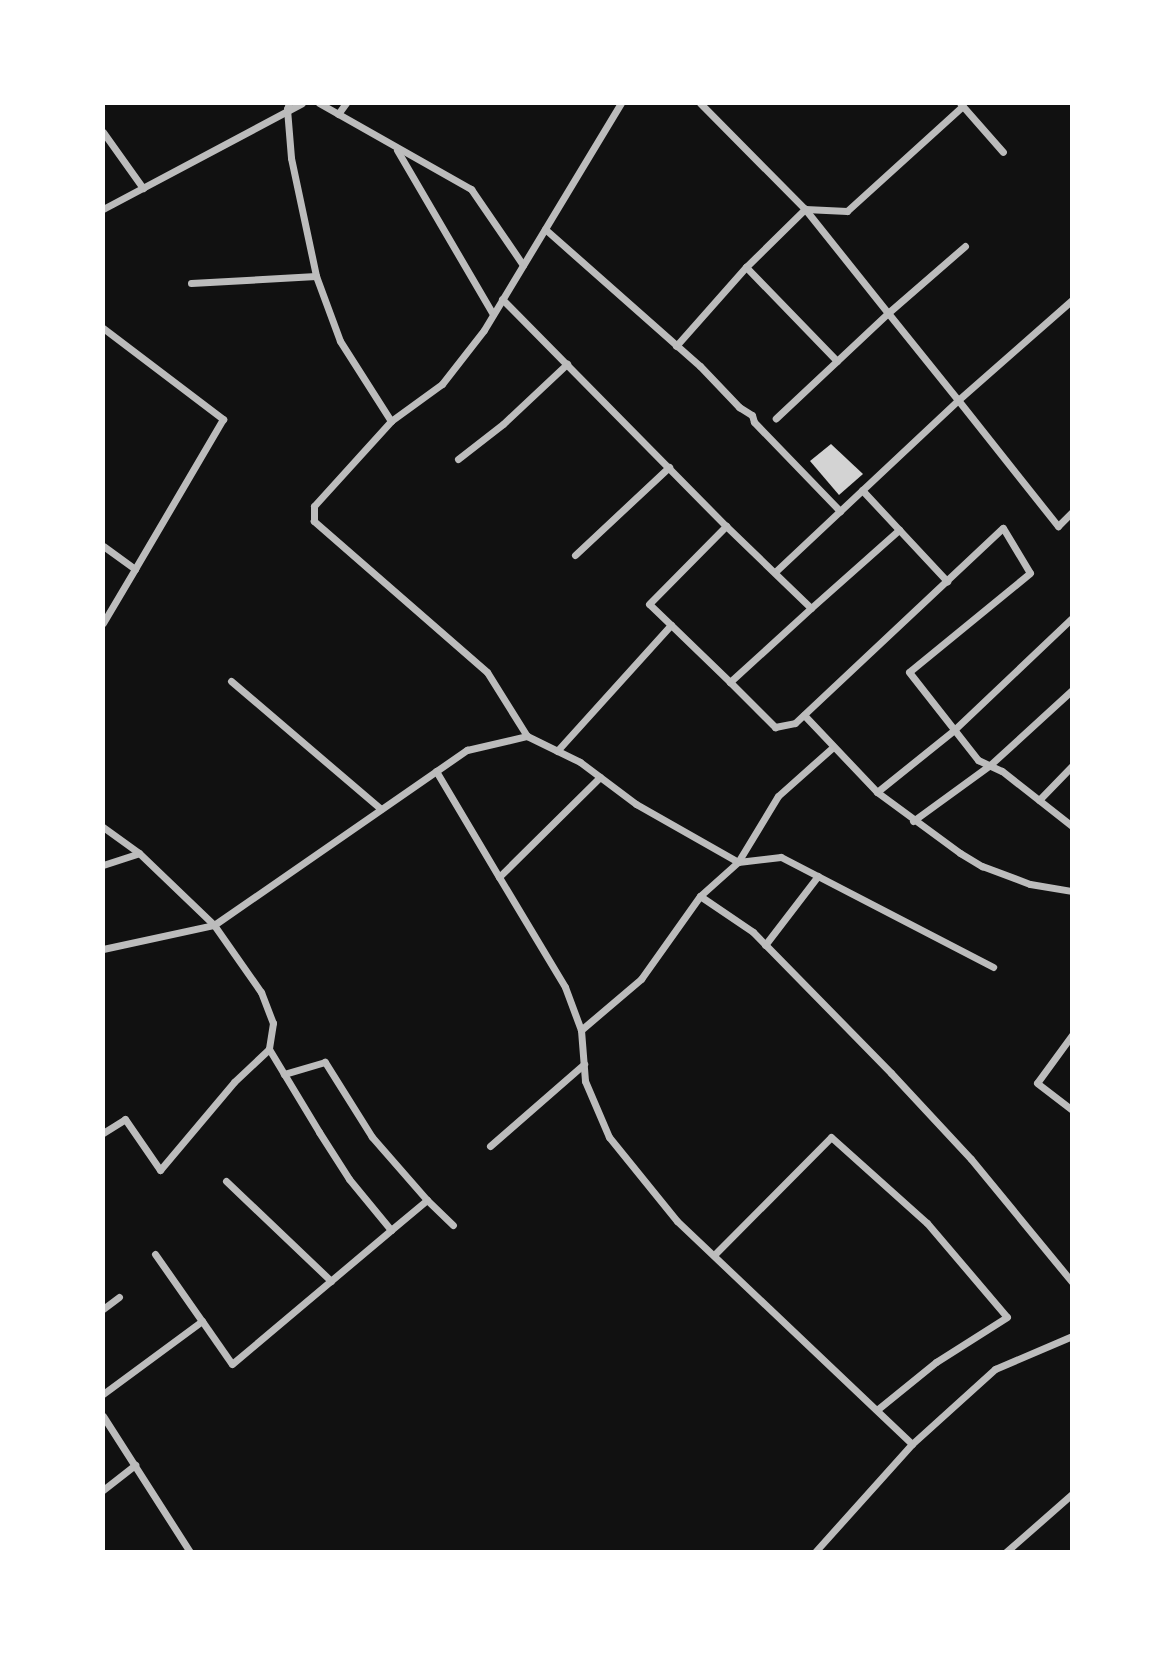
<!DOCTYPE html>
<html>
<head>
<meta charset="utf-8">
<style>
  body { margin:0 }
  #map { position:relative; width:1175px; height:1655px; overflow:hidden; background:#111; font-family:"PT Serif",serif }
  div>[style] { position:absolute }
  [style*='--x'] { left:calc(var(--x)*1px); top:calc(var(--y)*1px); width:calc(var(--w)*1px); rotate:calc(var(--a)*1deg) }
  .building>* { inset:0; background:#d3d3d3 }
  .minor>* { height:7px; margin:-3.5px; padding:0 3.5px; transform-origin:3.5px; border-radius:3.5px; background:#bcbcbc }
  span { translate:-50% -50%; white-space:nowrap; text-align:center; line-height:1.15; -webkit-text-stroke:6px #fff; paint-order:stroke }
  .frame { position:absolute; inset:0; border:105px solid #fff; pointer-events:none }
</style>
</head>
<body>
<div id="map">
  <div class="building">
    <i style="clip-path:polygon(831px 444px,863px 474px,839px 495px,810px 461px)"></i>
  </div>
  <div class="minor">
    <i style="--x:289;--y:103;--w:6;--a:108"></i>
    <i style="--x:287;--y:109;--w:49;--a:85.3"></i>
    <i style="--x:291;--y:158;--w:121;--a:78"></i>
    <i style="--x:316;--y:276;--w:69;--a:69.7"></i>
    <i style="--x:340;--y:341;--w:95;--a:57.5"></i>
    <i style="--x:319;--y:103;--w:175;--a:29.5"></i>
    <i style="--x:471;--y:189;--w:92;--a:55.6"></i>
    <i style="--x:700;--y:103;--w:149;--a:45.3"></i>
    <i style="--x:805;--y:209;--w:133;--a:51.4"></i>
    <i style="--x:888;--y:313;--w:102;--a:-41"></i>
    <i style="--x:960;--y:103;--w:65;--a:48.7"></i>
    <i style="--x:338;--y:114;--w:14;--a:-54"></i>
    <i style="--x:103;--y:132;--w:69;--a:54.5"></i>
    <i style="--x:397;--y:150;--w:190;--a:59.7"></i>
    <i style="--x:103;--y:209;--w:225;--a:-28"></i>
    <i style="--x:545;--y:229;--w:207;--a:41.5"></i>
    <i style="--x:700;--y:366;--w:57;--a:46.4"></i>
    <i style="--x:739;--y:407;--w:15;--a:32"></i>
    <i style="--x:752;--y:415;--w:7;--a:74"></i>
    <i style="--x:754;--y:422;--w:124;--a:46"></i>
    <i style="--x:191;--y:283;--w:125;--a:-3.2"></i>
    <i style="--x:502;--y:299;--w:319;--a:45.4"></i>
    <i style="--x:1072;--y:300;--w:152;--a:138.7"></i>
    <i style="--x:958;--y:400;--w:161;--a:51.6"></i>
    <i style="--x:1058;--y:526;--w:20;--a:-45"></i>
    <i style="--x:103;--y:328;--w:151;--a:37.2"></i>
    <i style="--x:223;--y:419;--w:174;--a:120.4"></i>
    <i style="--x:135;--y:569;--w:39;--a:-144"></i>
    <i style="--x:676;--y:346;--w:106;--a:-48.5"></i>
    <i style="--x:837;--y:361;--w:131;--a:-134.1"></i>
    <i style="--x:746;--y:267;--w:83;--a:-44.5"></i>
    <i style="--x:805;--y:209;--w:42;--a:2.7"></i>
    <i style="--x:847;--y:211;--w:156;--a:-42.2"></i>
    <i style="--x:458;--y:459;--w:57;--a:-37.9"></i>
    <i style="--x:503;--y:424;--w:88;--a:-43.2"></i>
    <i style="--x:862;--y:490;--w:125;--a:47"></i>
    <i style="--x:575;--y:555;--w:129;--a:-43.1"></i>
    <i style="--x:775;--y:572;--w:251;--a:-43.2"></i>
    <i style="--x:958;--y:400;--w:112;--a:-128.8"></i>
    <i style="--x:888;--y:313;--w:154;--a:136.8"></i>
    <i style="--x:811;--y:608;--w:118;--a:-41.6"></i>
    <i style="--x:103;--y:623;--w:63;--a:-59.3"></i>
    <i style="--x:231;--y:681;--w:197;--a:40.5"></i>
    <i style="--x:730;--y:682;--w:64;--a:45"></i>
    <i style="--x:775;--y:727;--w:20;--a:-11"></i>
    <i style="--x:795;--y:723;--w:285;--a:-43.2"></i>
    <i style="--x:1003;--y:528;--w:52;--a:59"></i>
    <i style="--x:1030;--y:573;--w:156;--a:140.7"></i>
    <i style="--x:909;--y:672;--w:112;--a:51.9"></i>
    <i style="--x:978;--y:760;--w:26;--a:25"></i>
    <i style="--x:1002;--y:771;--w:89;--a:38.2"></i>
    <i style="--x:804;--y:715;--w:106;--a:46.5"></i>
    <i style="--x:877;--y:792;--w:103;--a:36.3"></i>
    <i style="--x:960;--y:853;--w:26;--a:31"></i>
    <i style="--x:982;--y:866;--w:51;--a:20.6"></i>
    <i style="--x:1030;--y:884;--w:43;--a:9.5"></i>
    <i style="--x:527;--y:736;--w:75;--a:-122"></i>
    <i style="--x:487;--y:672;--w:230;--a:-138.9"></i>
    <i style="--x:314;--y:521;--w:15;--a:-90"></i>
    <i style="--x:314;--y:506;--w:115;--a:-47.8"></i>
    <i style="--x:391;--y:421;--w:63;--a:-36"></i>
    <i style="--x:442;--y:384;--w:68;--a:-52.1"></i>
    <i style="--x:484;--y:330;--w:265;--a:-58.9"></i>
    <i style="--x:557;--y:751;--w:170;--a:-47.9"></i>
    <i style="--x:671;--y:625;--w:30;--a:-136"></i>
    <i style="--x:649;--y:604;--w:110;--a:-45.4"></i>
    <i style="--x:726;--y:526;--w:118;--a:44"></i>
    <i style="--x:811;--y:608;--w:110;--a:137.6"></i>
    <i style="--x:730;--y:682;--w:82;--a:-136"></i>
    <i style="--x:436;--y:771;--w:123;--a:59.3"></i>
    <i style="--x:600;--y:777;--w:142;--a:135.3"></i>
    <i style="--x:499;--y:877;--w:128;--a:59"></i>
    <i style="--x:565;--y:987;--w:46;--a:69.6"></i>
    <i style="--x:581;--y:1030;--w:51;--a:85.5"></i>
    <i style="--x:585;--y:1081;--w:61;--a:66.8"></i>
    <i style="--x:609;--y:1137;--w:108;--a:51"></i>
    <i style="--x:677;--y:1221;--w:324;--a:43.5"></i>
    <i style="--x:877;--y:792;--w:99;--a:-38.8"></i>
    <i style="--x:954;--y:730;--w:163;--a:-43.5"></i>
    <i style="--x:1039;--y:800;--w:47;--a:-45.9"></i>
    <i style="--x:913;--y:821;--w:95;--a:-36"></i>
    <i style="--x:990;--y:765;--w:111;--a:-42.4"></i>
    <i style="--x:103;--y:827;--w:44;--a:35.8"></i>
    <i style="--x:139;--y:853;--w:104;--a:43.8"></i>
    <i style="--x:214;--y:925;--w:82;--a:55"></i>
    <i style="--x:261;--y:992;--w:33;--a:69"></i>
    <i style="--x:273;--y:1023;--w:26;--a:99"></i>
    <i style="--x:269;--y:1049;--w:97;--a:58.9"></i>
    <i style="--x:319;--y:1132;--w:56;--a:57.4"></i>
    <i style="--x:349;--y:1179;--w:66;--a:50.5"></i>
    <i style="--x:391;--y:1230;--w:47;--a:-39.8"></i>
    <i style="--x:427;--y:1200;--w:84;--a:-131.1"></i>
    <i style="--x:372;--y:1137;--w:89;--a:-122.1"></i>
    <i style="--x:325;--y:1062;--w:43;--a:163.7"></i>
    <i style="--x:103;--y:865;--w:38;--a:-18"></i>
    <i style="--x:700;--y:896;--w:64;--a:34.2"></i>
    <i style="--x:753;--y:932;--w:197;--a:45.6"></i>
    <i style="--x:891;--y:1073;--w:117;--a:47.1"></i>
    <i style="--x:971;--y:1159;--w:159;--a:50.6"></i>
    <i style="--x:765;--y:945;--w:87;--a:-52.5"></i>
    <i style="--x:103;--y:949;--w:114;--a:-12.2"></i>
    <i style="--x:214;--y:925;--w:308;--a:-34.7"></i>
    <i style="--x:467;--y:750;--w:62;--a:-13.1"></i>
    <i style="--x:527;--y:736;--w:59;--a:26.1"></i>
    <i style="--x:580;--y:762;--w:70;--a:36.9"></i>
    <i style="--x:636;--y:804;--w:117;--a:29.6"></i>
    <i style="--x:738;--y:862;--w:43;--a:-6.6"></i>
    <i style="--x:781;--y:857;--w:239;--a:27.4"></i>
    <i style="--x:581;--y:1030;--w:79;--a:-40.4"></i>
    <i style="--x:641;--y:979;--w:102;--a:-54.6"></i>
    <i style="--x:700;--y:896;--w:51;--a:-41.8"></i>
    <i style="--x:738;--y:862;--w:77;--a:-58.8"></i>
    <i style="--x:778;--y:796;--w:74;--a:-41.7"></i>
    <i style="--x:1072;--y:1035;--w:59;--a:126.1"></i>
    <i style="--x:1037;--y:1083;--w:44;--a:37.6"></i>
    <i style="--x:103;--y:1133;--w:26;--a:-32"></i>
    <i style="--x:125;--y:1119;--w:62;--a:55.5"></i>
    <i style="--x:160;--y:1170;--w:115;--a:-49.9"></i>
    <i style="--x:234;--y:1082;--w:48;--a:-43.3"></i>
    <i style="--x:490;--y:1146;--w:125;--a:-41.1"></i>
    <i style="--x:226;--y:1181;--w:145;--a:43.6"></i>
    <i style="--x:427;--y:1200;--w:36;--a:44"></i>
    <i style="--x:155;--y:1254;--w:82;--a:55"></i>
    <i style="--x:714;--y:1255;--w:166;--a:-45.2"></i>
    <i style="--x:831;--y:1137;--w:129;--a:41.9"></i>
    <i style="--x:927;--y:1223;--w:123;--a:49.6"></i>
    <i style="--x:1007;--y:1317;--w:84;--a:147.6"></i>
    <i style="--x:936;--y:1362;--w:75;--a:141"></i>
    <i style="--x:103;--y:1309;--w:20;--a:-37"></i>
    <i style="--x:103;--y:1394;--w:123;--a:-36.4"></i>
    <i style="--x:202;--y:1321;--w:52;--a:55.1"></i>
    <i style="--x:232;--y:1364;--w:208;--a:-40.1"></i>
    <i style="--x:103;--y:1416;--w:161;--a:57.4"></i>
    <i style="--x:103;--y:1490;--w:41;--a:-38"></i>
    <i style="--x:815;--y:1552;--w:145;--a:-48.1"></i>
    <i style="--x:912;--y:1444;--w:112;--a:-42.1"></i>
    <i style="--x:995;--y:1369;--w:84;--a:-23.2"></i>
    <i style="--x:1006;--y:1552;--w:88;--a:-41.3"></i>
  </div>
  <div class="frame"></div>
</div>
</body>
</html>
